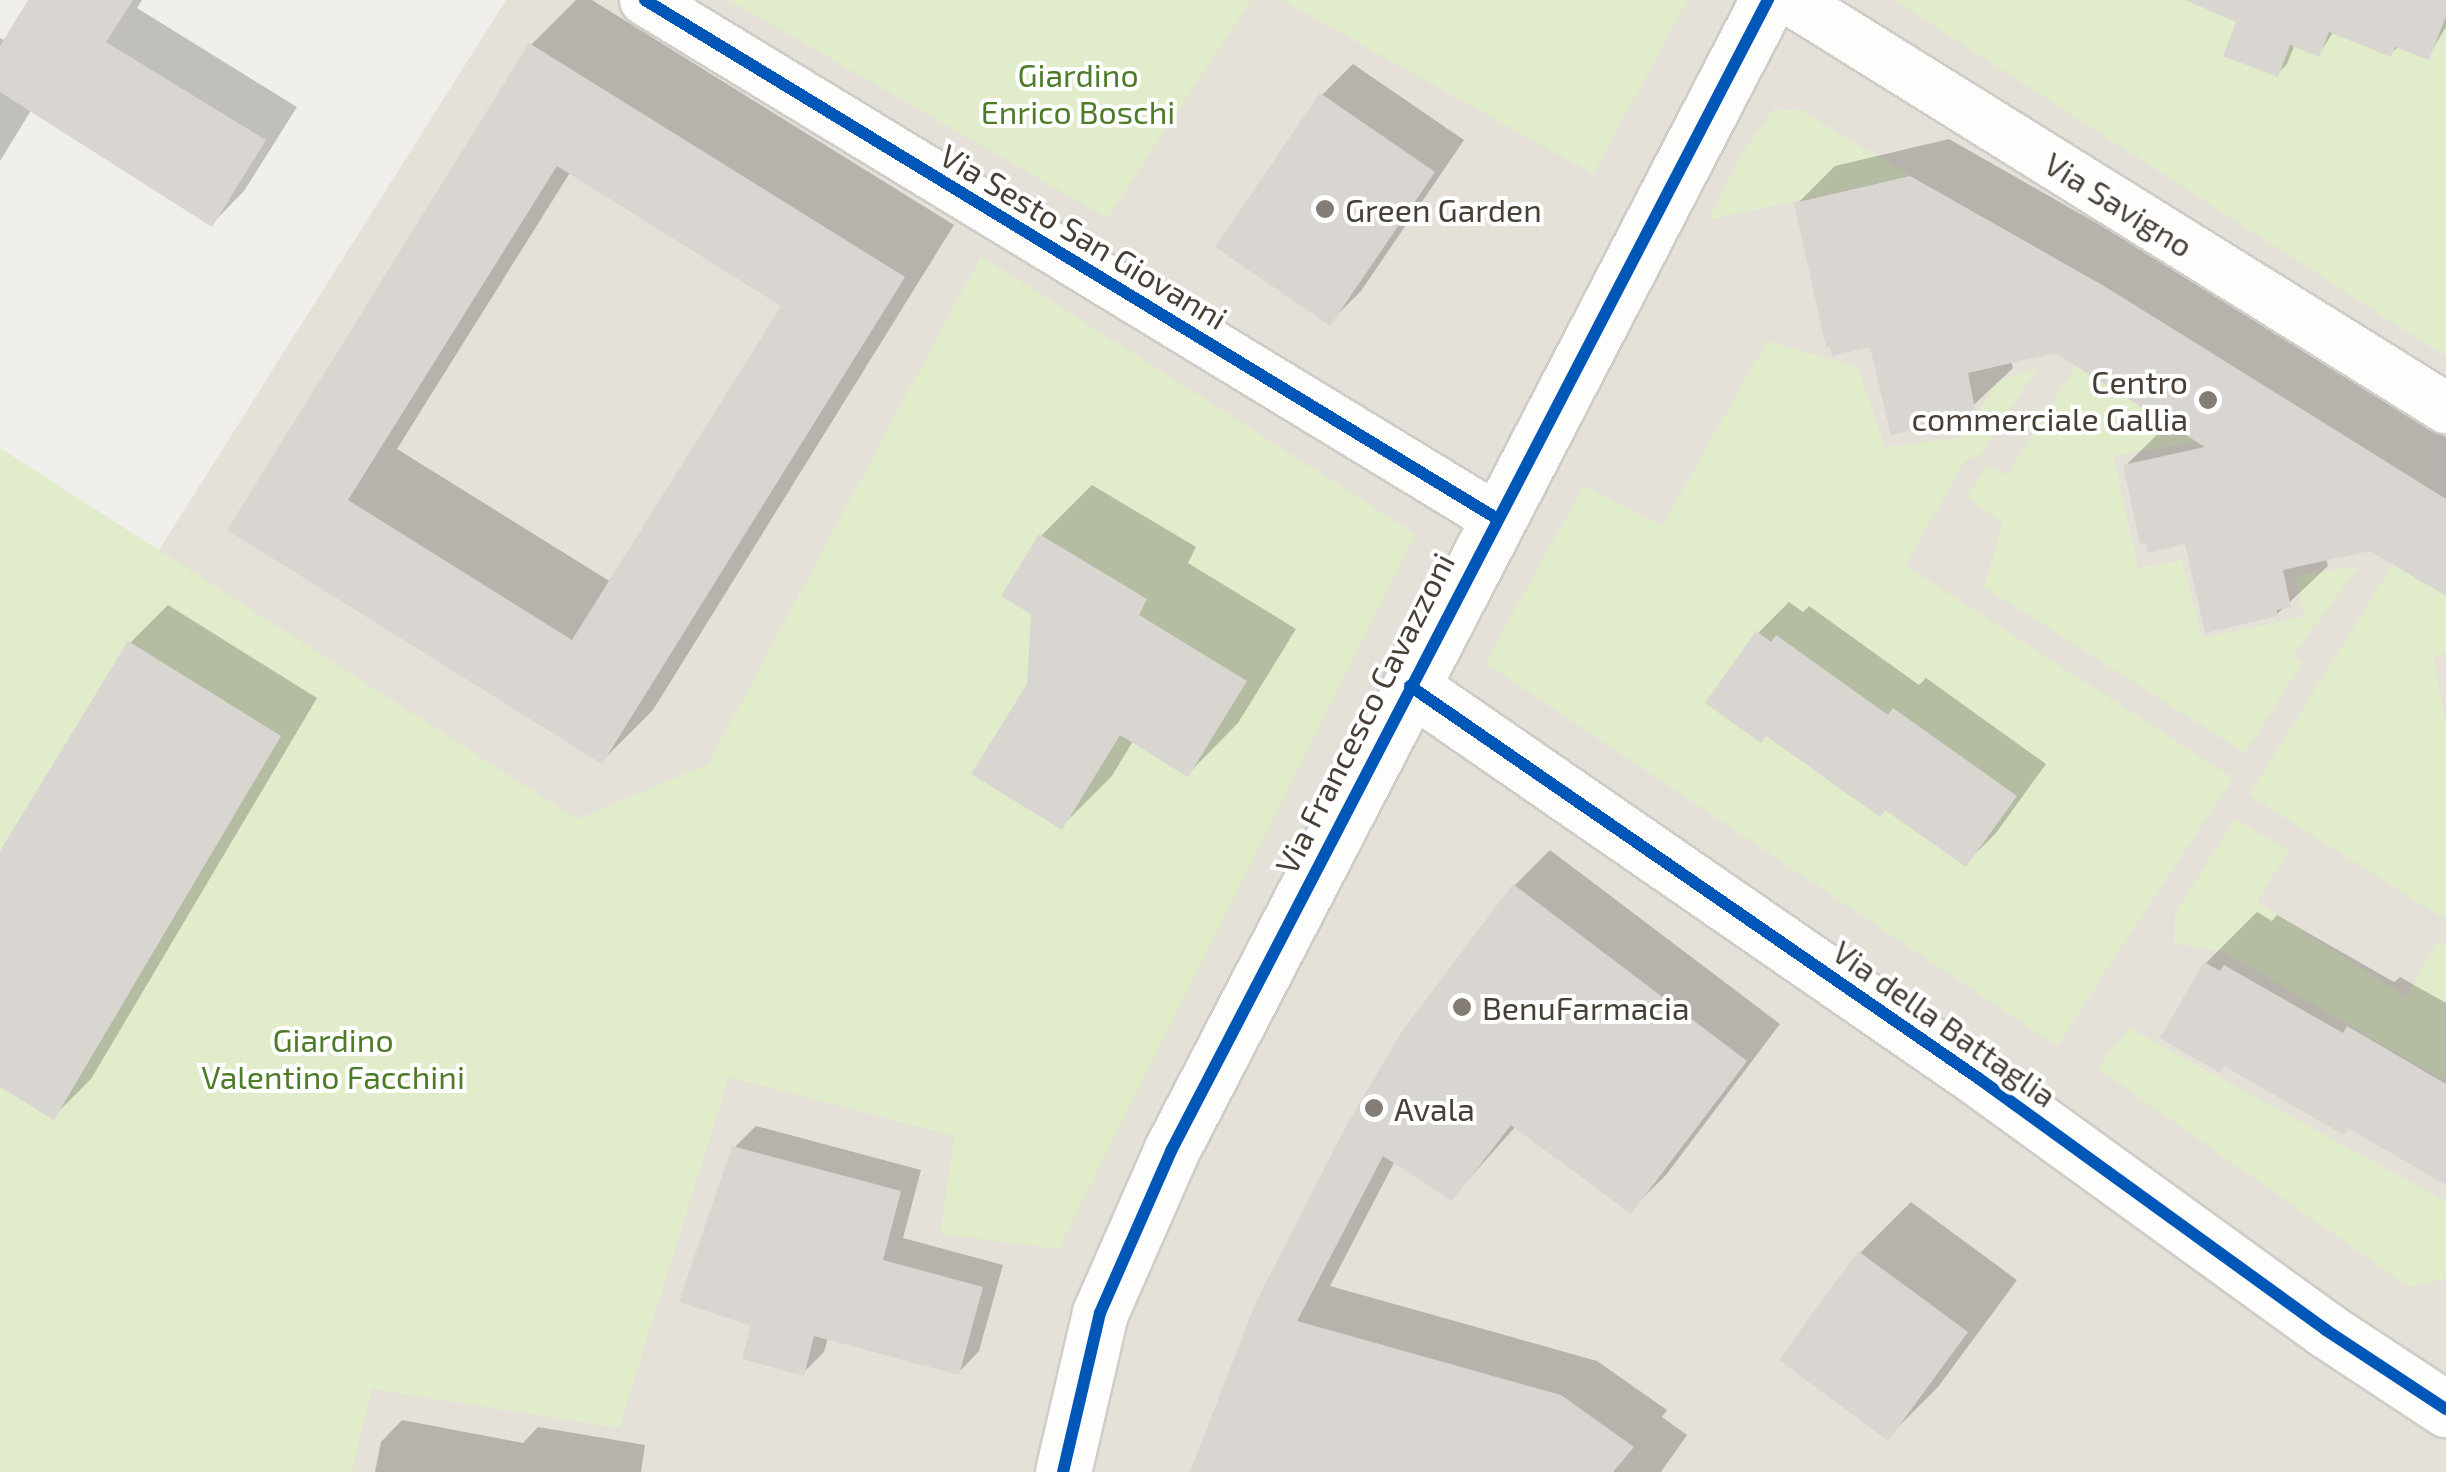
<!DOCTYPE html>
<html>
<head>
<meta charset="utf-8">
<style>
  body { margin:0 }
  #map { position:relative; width:2446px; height:1472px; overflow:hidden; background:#f1efeb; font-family:"Exo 2",sans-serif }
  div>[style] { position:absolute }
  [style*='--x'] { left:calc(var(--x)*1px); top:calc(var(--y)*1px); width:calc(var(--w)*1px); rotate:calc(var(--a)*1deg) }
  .residential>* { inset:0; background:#e5e0d8 }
  .green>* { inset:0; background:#e1eccb }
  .shadow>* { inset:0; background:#0003 }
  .building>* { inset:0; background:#d9d6d2 }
  .roads { filter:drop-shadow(2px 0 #cfcdc8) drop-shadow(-2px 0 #cfcdc8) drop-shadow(0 2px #cfcdc8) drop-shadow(0 -2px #cfcdc8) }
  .minor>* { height:50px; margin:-25px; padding:0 25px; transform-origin:25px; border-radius:25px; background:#fdfdfc }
  .tertiary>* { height:55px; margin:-27.5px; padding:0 27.5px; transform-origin:27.5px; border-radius:27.5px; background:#fdfdfc }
  .cycleway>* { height:12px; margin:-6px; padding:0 6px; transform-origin:6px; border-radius:6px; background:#0057b8 }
  .dots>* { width:28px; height:28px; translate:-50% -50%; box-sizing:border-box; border:5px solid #fff; border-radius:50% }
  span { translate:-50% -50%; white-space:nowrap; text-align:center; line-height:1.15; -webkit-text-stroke:8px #fff; paint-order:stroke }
  .park-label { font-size:32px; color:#4e7b28 }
  .street-label { font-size:32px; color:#484036 }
  .poi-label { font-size:32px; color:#484036 }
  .left { translate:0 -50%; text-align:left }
  .right { translate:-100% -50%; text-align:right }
</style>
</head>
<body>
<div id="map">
  <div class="residential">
    <i style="clip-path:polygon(506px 0,2446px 0,2446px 1472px,0 1472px,140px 580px)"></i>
  </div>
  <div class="green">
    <i style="clip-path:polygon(729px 0,1252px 0,1107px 218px)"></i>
    <i style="clip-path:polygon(1282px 0,1688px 0,1593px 174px)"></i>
    <i style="clip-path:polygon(1894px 0,2446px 0,2446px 357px)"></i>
    <i style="clip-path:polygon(1774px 109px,1800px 110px,1910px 176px,1709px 220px,1743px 152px)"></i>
    <i style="clip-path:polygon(981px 256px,1416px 534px,1059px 1249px,940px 1234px,954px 1136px,729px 1077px,619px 1428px,372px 1389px,352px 1472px,0 1472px,0 448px,577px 819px,708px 764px)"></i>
    <i style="clip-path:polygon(2106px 318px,2290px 425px,2113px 456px,2138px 568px,2182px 560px,2202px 638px,2304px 616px,2296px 576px,2359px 566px,2293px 656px,2303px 662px,2245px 753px,1984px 587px,2003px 523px,1966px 497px,1987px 466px,2007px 475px)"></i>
    <i style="clip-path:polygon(1767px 341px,1858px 367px,1885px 447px,1962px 437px,1998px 381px,2037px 369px,1981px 454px,1966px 460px,1905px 565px,2233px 778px,2057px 1046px,1485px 663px,1584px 485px,1662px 526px)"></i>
    <i style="clip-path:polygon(2421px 519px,2446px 535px,2446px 653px,2433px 657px,2446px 722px,2446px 920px,2249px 795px)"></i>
    <i style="clip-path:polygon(2235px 819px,2289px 850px,2257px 902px,2406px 997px,2438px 941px,2446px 945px,2446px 1081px,2223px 952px,2174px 943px,2175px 913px)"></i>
    <i style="clip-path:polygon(2129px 1028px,2446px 1201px,2446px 1279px,2409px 1287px,2097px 1068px)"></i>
  </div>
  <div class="shadow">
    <i style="clip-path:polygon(31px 0,142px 0,137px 8px,297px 107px,244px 191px,212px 224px,32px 109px,0 161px,0 38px,6px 41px)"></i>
    <i style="clip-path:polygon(evenodd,576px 0,592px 0,954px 225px,653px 710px,602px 761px,230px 530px,531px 45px,576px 0,571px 171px,784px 305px,611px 582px,397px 449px,571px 171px)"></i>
    <i style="clip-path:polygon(2248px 0,2446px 0,2446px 27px,2428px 57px,2399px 46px,2390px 54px,2334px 31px,2319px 54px,2295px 44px,2287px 64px,2277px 74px)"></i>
    <i style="clip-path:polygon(1353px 64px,1464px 140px,1361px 291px,1330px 322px,1322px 95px)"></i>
    <i style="clip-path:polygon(1949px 139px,2142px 249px,2446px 437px,2446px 593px,2371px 548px,2326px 558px,2328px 566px,2277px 614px,2187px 541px,2125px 466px,2164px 428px,2175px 425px,2055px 350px,2011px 361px,2013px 368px,1962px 416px,1872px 344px,1797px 204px,1835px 166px)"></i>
    <i style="clip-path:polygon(1092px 485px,1196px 547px,1188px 563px,1296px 629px,1238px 723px,1188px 774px,1133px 741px,1112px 776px,1061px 827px,1029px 685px,1041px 536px)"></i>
    <i style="clip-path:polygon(1789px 602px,1803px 612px,1809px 606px,1919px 685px,1926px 678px,2046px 764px,1996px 833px,1965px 864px,1758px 633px)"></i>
    <i style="clip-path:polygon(168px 605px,317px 698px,91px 1079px,53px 1117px,0 1084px,0 856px,130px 643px)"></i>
    <i style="clip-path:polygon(1550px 850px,1780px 1024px,1666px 1175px,1631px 1210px,1516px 1126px,1452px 1198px,1395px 1161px,1330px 1286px,1597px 1361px,1667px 1410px,1662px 1417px,1687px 1435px,1661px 1472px,1192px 1472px,1403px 1034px,1515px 885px)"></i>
    <i style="clip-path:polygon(2257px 912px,2272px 921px,2277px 915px,2394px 982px,2400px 977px,2446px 1003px,2446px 1162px,2350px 1126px,2344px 1132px,2206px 963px)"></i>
    <i style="clip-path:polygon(756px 1126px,921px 1170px,903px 1238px,1003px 1265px,979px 1351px,958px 1373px,828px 1337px,824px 1352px,803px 1373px,754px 1324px,735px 1147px)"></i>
    <i style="clip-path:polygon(1911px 1202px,2017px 1280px,1938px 1387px,1887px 1438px,1860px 1253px)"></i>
    <i style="clip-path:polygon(402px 1420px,523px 1443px,538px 1427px,645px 1445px,641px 1472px,375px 1472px,381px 1442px)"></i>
  </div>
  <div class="building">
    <i style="clip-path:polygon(28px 0,133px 0,106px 42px,266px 140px,212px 227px,0 92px,0 46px)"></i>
    <i style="clip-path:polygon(2185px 0,2446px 0,2446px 16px,2429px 60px,2395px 47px,2391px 57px,2329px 32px,2319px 57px,2290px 45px,2278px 77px,2223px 56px,2236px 22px)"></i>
    <i style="clip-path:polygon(evenodd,529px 43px,905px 277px,602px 764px,227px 530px,529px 43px,557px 166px,781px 306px,572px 640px,348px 500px,557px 166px)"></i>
    <i style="clip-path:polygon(1320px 93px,1435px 172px,1330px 326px,1215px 247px)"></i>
    <i style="clip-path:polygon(1910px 176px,2104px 286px,2446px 499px,2446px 596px,2370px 551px,2283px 570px,2291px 607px,2277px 610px,2278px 616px,2205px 633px,2185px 544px,2148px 553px,2146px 543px,2140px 544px,2123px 465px,2205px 447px,2055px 353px,1968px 373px,1975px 409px,1961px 413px,1963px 419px,1891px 435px,1870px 347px,1832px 356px,1830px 346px,1826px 347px,1794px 203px)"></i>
    <i style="clip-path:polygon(1039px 534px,1147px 599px,1139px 615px,1247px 681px,1188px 777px,1120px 735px,1062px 830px,971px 774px,1027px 684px,1031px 614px,1001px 596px)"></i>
    <i style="clip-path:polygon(1756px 631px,1771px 642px,1776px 635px,1888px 715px,1893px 708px,2017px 796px,1966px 867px,1885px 810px,1880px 817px,1766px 736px,1761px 743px,1705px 703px)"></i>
    <i style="clip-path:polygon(128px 641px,281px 736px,54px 1120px,0 1087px,0 851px)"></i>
    <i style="clip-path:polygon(1513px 884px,1747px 1061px,1631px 1214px,1511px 1125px,1452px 1201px,1383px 1156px,1297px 1321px,1561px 1395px,1634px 1447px,1613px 1472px,1190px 1472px,1256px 1302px,1346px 1126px,1401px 1033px)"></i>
    <i style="clip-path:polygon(2204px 962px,2220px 971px,2224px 965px,2343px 1033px,2347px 1026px,2446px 1084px,2446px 1185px,2348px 1128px,2344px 1135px,2224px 1066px,2220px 1073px,2160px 1038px)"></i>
    <i style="clip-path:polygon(732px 1146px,901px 1191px,883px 1260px,983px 1287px,959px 1375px,814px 1336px,804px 1376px,742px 1359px,751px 1326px,679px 1302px)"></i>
    <i style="clip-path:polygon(1858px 1251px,1968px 1332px,1888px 1441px,1779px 1360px)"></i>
  </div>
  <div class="roads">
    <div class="minor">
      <i style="--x:645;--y:0;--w:996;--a:31.33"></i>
      <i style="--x:1791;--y:0;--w:772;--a:31.92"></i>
    </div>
    <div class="tertiary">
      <i style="--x:1410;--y:686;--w:690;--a:34.61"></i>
      <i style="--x:1978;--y:1078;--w:430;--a:35.9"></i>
      <i style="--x:2326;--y:1330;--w:144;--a:33.4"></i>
      <i style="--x:1063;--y:1472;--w:163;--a:-76.9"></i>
      <i style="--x:1100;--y:1313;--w:177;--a:-66.3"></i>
      <i style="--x:1171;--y:1151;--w:1297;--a:-62.59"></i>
    </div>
  </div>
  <div class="cycleway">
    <i style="--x:645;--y:0;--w:996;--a:31.33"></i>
    <i style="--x:1410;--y:686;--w:690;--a:34.61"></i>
    <i style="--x:1978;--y:1078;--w:430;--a:35.9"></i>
    <i style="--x:2326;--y:1330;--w:144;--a:33.4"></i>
    <i style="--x:1063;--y:1472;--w:163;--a:-76.9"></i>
    <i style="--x:1100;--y:1313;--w:177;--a:-66.3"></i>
    <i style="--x:1171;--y:1151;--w:1297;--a:-62.59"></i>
  </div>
  <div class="dots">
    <i style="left:1325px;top:209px;background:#837d75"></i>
    <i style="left:2208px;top:400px;background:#837d75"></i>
    <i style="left:1462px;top:1007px;background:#837d75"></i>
    <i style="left:1374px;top:1108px;background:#837d75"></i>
  </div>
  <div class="park-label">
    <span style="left:1078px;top:93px">Giardino<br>Enrico Boschi</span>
    <span style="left:333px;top:1058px">Giardino<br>Valentino Facchini</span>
  </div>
  <div class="street-label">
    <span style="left:2119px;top:204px;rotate:32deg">Via Savigno</span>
    <span style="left:1084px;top:236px;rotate:31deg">Via Sesto San Giovanni</span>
    <span style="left:1364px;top:713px;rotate:-63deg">Via Francesco Cavazzoni</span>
    <span style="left:1945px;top:1023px;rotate:35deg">Via della Battaglia</span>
  </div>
  <div class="poi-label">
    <span class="left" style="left:1345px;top:209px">Green Garden</span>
    <span class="right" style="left:2188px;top:400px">Centro<br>commerciale Gallia</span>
    <span class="left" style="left:1482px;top:1007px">BenuFarmacia</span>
    <span class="left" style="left:1394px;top:1108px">Avala</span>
  </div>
</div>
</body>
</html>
